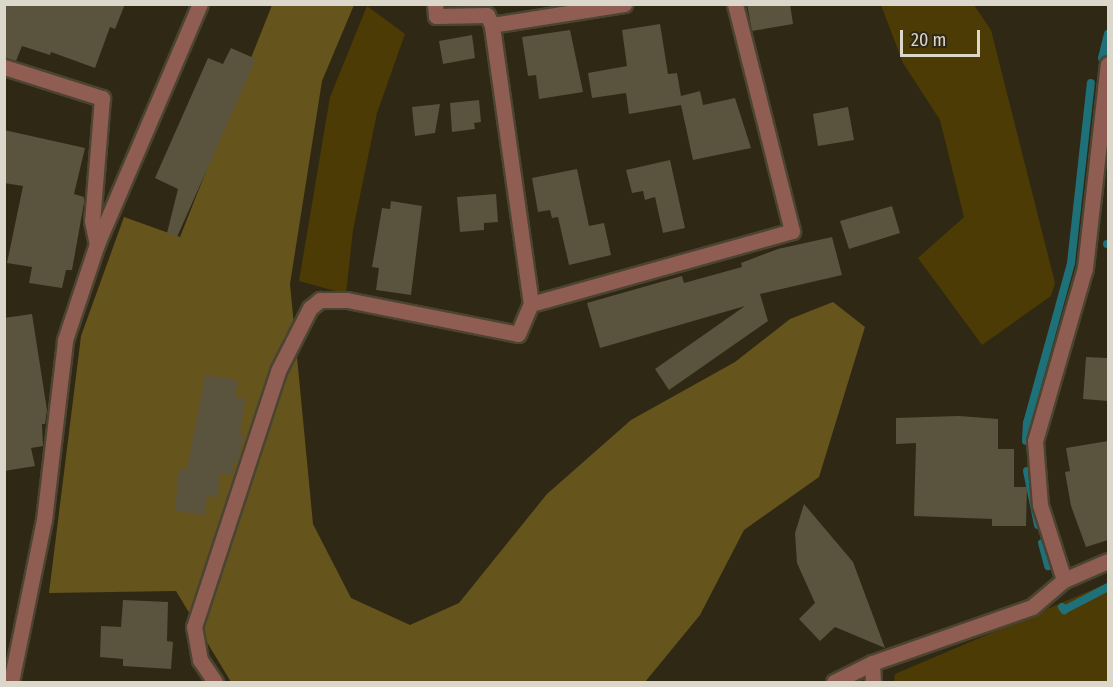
<!DOCTYPE html>
<html>
<head>
<meta charset="utf-8">
<style>
  body { margin:0 }
  #map { position:relative; width:1113px; height:687px; overflow:hidden; background:#2f2814; font-family:"Fira Sans Condensed",sans-serif }
  div>[style] { position:absolute }
  [style*='--x'] { left:calc(var(--x)*1px); top:calc(var(--y)*1px); width:calc(var(--w)*1px); rotate:calc(var(--a)*1deg) }
  .green>* { inset:0; background:#4c3b04 }
  .forest>* { inset:0; background:#66541d }
  .stream>* { height:8px; margin:-4px; padding:0 4px; transform-origin:4px; border-radius:4px; background:#1e7079 }
  .building>* { inset:0; background:#5a533e }
  .roads { filter:drop-shadow(2px 0 #4b4431) drop-shadow(-2px 0 #4b4431) drop-shadow(0 2px #4b4431) drop-shadow(0 -2px #4b4431) }
  .minor>* { height:15px; margin:-7.5px; padding:0 7.5px; transform-origin:7.5px; border-radius:7.5px; background:#905d52 }
  span { translate:-50% -50%; white-space:nowrap; text-align:center; line-height:1.15; -webkit-text-stroke:5px #2f2814; paint-order:stroke }
  .frame { position:absolute; inset:0; border:6px solid #dbd7cb; pointer-events:none }
  .scale { position:absolute; left:900px; top:30px; width:80px; height:27px; box-sizing:border-box; border:3px solid #dbd7cb; border-top:0; padding-left:8px; font-size:18px; line-height:21px; white-space:nowrap; color:#dbd7cb; -webkit-text-stroke:4px #2f2814; paint-order:stroke }
</style>
</head>
<body>
<div id="map">
  <div class="green">
    <i style="clip-path:polygon(881px 5px,974px 5px,991px 30px,1055px 283px,1051px 296px,982px 345px,918px 258px,964px 217px,940px 120px,903px 63px)"></i>
    <i style="clip-path:polygon(367px 6px,405px 34px,377px 113px,353px 230px,346px 294px,299px 281px,330px 97px)"></i>
    <i style="clip-path:polygon(1108px 583px,1108px 682px,894px 682px,895px 674px)"></i>
  </div>
  <div class="forest">
    <i style="clip-path:polygon(272px 5px,354px 5px,322px 81px,290px 284px,313px 524px,351px 598px,410px 625px,459px 603px,547px 494px,631px 420px,735px 362px,790px 319px,833px 302px,865px 327px,819px 477px,744px 530px,700px 615px,645px 682px,231px 682px,176px 591px,49px 593px,81px 336px,124px 217px,180px 237px)"></i>
  </div>
  <div class="stream">
    <i style="--x:1102;--y:58;--w:25;--a:-76"></i>
    <i style="--x:1107;--y:244;--w:1;--a:0"></i>
    <i style="--x:1026;--y:441;--w:18;--a:-87"></i>
    <i style="--x:1027;--y:423;--w:166;--a:-74.6"></i>
    <i style="--x:1071;--y:263;--w:181;--a:-83.7"></i>
    <i style="--x:1027;--y:471;--w:55;--a:78.5"></i>
    <i style="--x:1042;--y:543;--w:24;--a:75"></i>
    <i style="--x:1062;--y:607;--w:4;--a:56"></i>
    <i style="--x:1064;--y:610;--w:50;--a:-27.6"></i>
  </div>
  <div class="building">
    <i style="clip-path:polygon(4px 4px,125px 4px,115px 29px,110px 27px,95px 68px,51px 52px,50px 55px,22px 46px,16px 61px,4px 58px)"></i>
    <i style="clip-path:polygon(747px 4px,790px 4px,793px 24px,752px 31px)"></i>
    <i style="clip-path:polygon(660px 24px,668px 74px,677px 73px,681px 96px,700px 91px,703px 105px,735px 98px,751px 148px,693px 160px,681px 105px,629px 114px,626px 93px,592px 98px,588px 73px,627px 66px,622px 30px)"></i>
    <i style="clip-path:polygon(570px 30px,583px 92px,539px 99px,536px 75px,528px 76px,522px 37px)"></i>
    <i style="clip-path:polygon(472px 35px,475px 58px,443px 64px,439px 41px)"></i>
    <i style="clip-path:polygon(231px 48px,256px 59px,177px 237px,167px 233px,178px 189px,155px 178px,208px 58px,223px 64px)"></i>
    <i style="clip-path:polygon(479px 100px,481px 122px,474px 123px,475px 129px,452px 132px,450px 103px)"></i>
    <i style="clip-path:polygon(440px 104px,435px 133px,415px 136px,412px 107px)"></i>
    <i style="clip-path:polygon(848px 107px,854px 140px,818px 146px,813px 114px)"></i>
    <i style="clip-path:polygon(4px 130px,85px 148px,74px 194px,84px 197px,84px 203px,72px 270px,66px 270px,62px 288px,29px 283px,32px 267px,7px 263px,23px 186px,4px 183px)"></i>
    <i style="clip-path:polygon(670px 160px,685px 228px,663px 233px,655px 197px,645px 200px,643px 191px,632px 193px,626px 170px)"></i>
    <i style="clip-path:polygon(577px 169px,589px 226px,604px 223px,611px 255px,569px 265px,558px 217px,552px 218px,550px 210px,538px 212px,532px 178px)"></i>
    <i style="clip-path:polygon(496px 194px,498px 222px,484px 223px,484px 230px,460px 232px,457px 197px)"></i>
    <i style="clip-path:polygon(391px 201px,422px 206px,411px 295px,376px 290px,379px 268px,372px 267px,382px 208px,390px 209px)"></i>
    <i style="clip-path:polygon(892px 206px,900px 233px,849px 249px,840px 221px)"></i>
    <i style="clip-path:polygon(832px 237px,842px 275px,760px 294px,768px 321px,669px 390px,655px 369px,745px 306px,600px 348px,587px 303px,682px 276px,684px 283px,742px 267px,741px 263px,778px 249px)"></i>
    <i style="clip-path:polygon(32px 314px,47px 410px,45px 424px,42px 424px,43px 446px,31px 448px,35px 466px,4px 471px,4px 318px)"></i>
    <i style="clip-path:polygon(1086px 357px,1107px 358px,1108px 401px,1083px 399px)"></i>
    <i style="clip-path:polygon(205px 375px,238px 380px,235px 397px,245px 399px,240px 433px,244px 433px,238px 463px,234px 462px,232px 475px,220px 473px,218px 497px,207px 496px,205px 515px,175px 511px,179px 469px,187px 470px)"></i>
    <i style="clip-path:polygon(959px 416px,998px 419px,998px 449px,1014px 449px,1014px 487px,1027px 487px,1026px 526px,992px 526px,992px 519px,914px 516px,916px 443px,896px 444px,896px 418px)"></i>
    <i style="clip-path:polygon(1108px 441px,1108px 540px,1086px 547px,1071px 506px,1065px 472px,1070px 471px,1066px 448px)"></i>
    <i style="clip-path:polygon(804px 504px,853px 562px,885px 648px,835px 627px,820px 641px,799px 619px,815px 603px,797px 563px,795px 533px)"></i>
    <i style="clip-path:polygon(123px 600px,168px 602px,167px 641px,173px 642px,171px 669px,123px 666px,123px 659px,100px 657px,101px 626px,121px 627px)"></i>
  </div>
  <div class="roads">
    <div class="minor">
      <i style="--x:492;--y:25;--w:134;--a:-9"></i>
      <i style="--x:4;--y:67;--w:103;--a:17.6"></i>
      <i style="--x:102;--y:98;--w:123;--a:94.6"></i>
      <i style="--x:92;--y:221;--w:24;--a:78"></i>
      <i style="--x:531;--y:304;--w:271;--a:-15.6"></i>
      <i style="--x:792;--y:231;--w:234;--a:-104.1"></i>
      <i style="--x:1064;--y:580;--w:79;--a:-107.7"></i>
      <i style="--x:1040;--y:505;--w:64;--a:-94.5"></i>
      <i style="--x:1035;--y:441;--w:180;--a:-73.9"></i>
      <i style="--x:1085;--y:268;--w:205;--a:-83.6"></i>
      <i style="--x:872;--y:663;--w:19;--a:87"></i>
      <i style="--x:11;--y:682;--w:165;--a:-78.5"></i>
      <i style="--x:44;--y:520;--w:181;--a:-83.3"></i>
      <i style="--x:65;--y:340;--w:101;--a:-71.6"></i>
      <i style="--x:97;--y:244;--w:261;--a:-66.8"></i>
      <i style="--x:215;--y:682;--w:27;--a:-124"></i>
      <i style="--x:200;--y:660;--w:34;--a:-100"></i>
      <i style="--x:194;--y:627;--w:269;--a:-71.8"></i>
      <i style="--x:278;--y:371;--w:71;--a:-63.1"></i>
      <i style="--x:310;--y:308;--w:13;--a:-39"></i>
      <i style="--x:320;--y:300;--w:27;--a:0"></i>
      <i style="--x:347;--y:300;--w:174;--a:11.2"></i>
      <i style="--x:518;--y:334;--w:33;--a:-67"></i>
      <i style="--x:531;--y:304;--w:282;--a:-98"></i>
      <i style="--x:492;--y:25;--w:11;--a:-117"></i>
      <i style="--x:487;--y:15;--w:51;--a:178.9"></i>
      <i style="--x:436;--y:16;--w:12;--a:-95"></i>
      <i style="--x:834;--y:682;--w:42;--a:-26.6"></i>
      <i style="--x:872;--y:663;--w:170;--a:-19.3"></i>
      <i style="--x:1032;--y:607;--w:42;--a:-40.2"></i>
      <i style="--x:1064;--y:580;--w:48;--a:-23.4"></i>
    </div>
  </div>
  <div class="frame"></div>
  <div class="scale">20 m</div>
</div>
</body>
</html>
